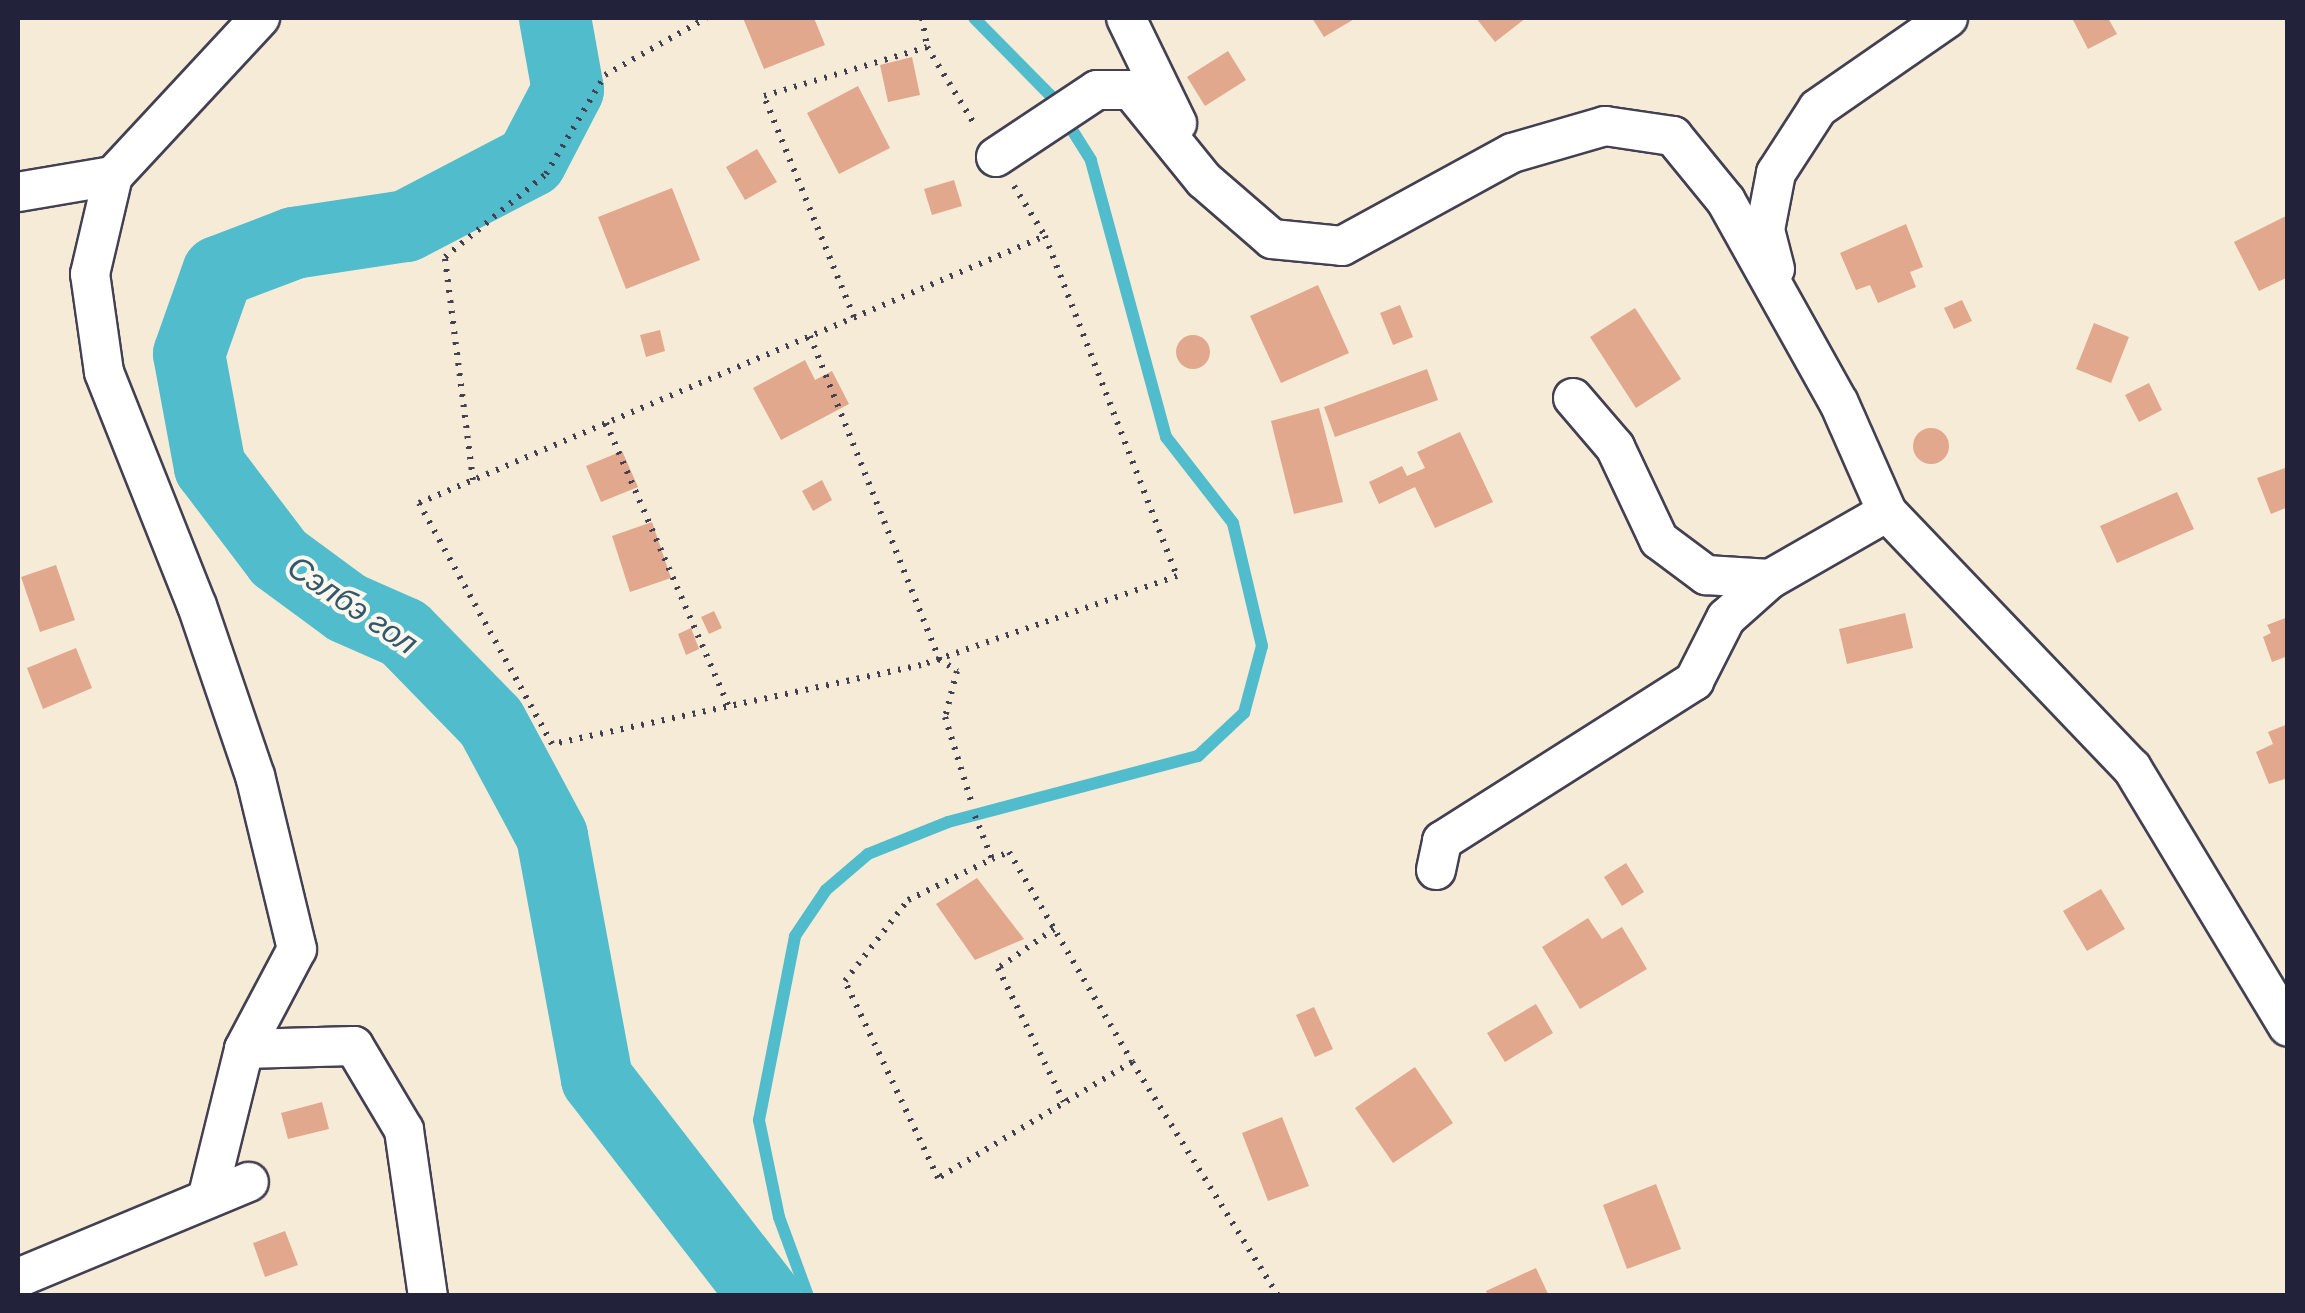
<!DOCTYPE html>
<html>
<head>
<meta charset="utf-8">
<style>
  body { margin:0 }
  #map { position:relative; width:2305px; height:1313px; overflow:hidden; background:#f6ebd7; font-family:Sriracha,sans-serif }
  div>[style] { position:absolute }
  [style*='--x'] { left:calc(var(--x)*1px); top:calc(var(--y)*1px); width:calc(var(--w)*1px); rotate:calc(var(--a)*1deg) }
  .stream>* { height:12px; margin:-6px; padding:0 6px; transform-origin:6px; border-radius:6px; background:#51bccc }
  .river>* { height:72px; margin:-36px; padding:0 36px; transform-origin:36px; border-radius:36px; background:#51bccc }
  .building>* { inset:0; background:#e1a88d }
  .round { border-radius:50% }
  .path>* { height:6px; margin-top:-3px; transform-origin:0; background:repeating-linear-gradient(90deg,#424052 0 2.5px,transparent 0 10.5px) }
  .roads { filter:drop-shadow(2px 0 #424052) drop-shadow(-2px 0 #424052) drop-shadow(0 2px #424052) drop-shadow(0 -2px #424052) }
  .street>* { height:38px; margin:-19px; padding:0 19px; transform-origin:19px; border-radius:19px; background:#fff }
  span { translate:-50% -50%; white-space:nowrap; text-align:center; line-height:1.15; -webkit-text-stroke:8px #fbf7ec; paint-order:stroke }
  .water-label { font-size:32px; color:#32586e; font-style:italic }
  .frame { position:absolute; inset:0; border:20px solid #22223b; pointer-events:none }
</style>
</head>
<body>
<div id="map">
  <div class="stream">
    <i style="--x:808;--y:1296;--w:84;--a:-110.2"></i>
    <i style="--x:779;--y:1217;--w:99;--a:-101.7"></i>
    <i style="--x:759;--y:1120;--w:187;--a:-78.9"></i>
    <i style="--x:795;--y:936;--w:55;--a:-56"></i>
    <i style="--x:826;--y:890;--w:55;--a:-40.6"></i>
    <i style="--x:868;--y:854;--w:86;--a:-21.8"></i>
    <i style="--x:948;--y:822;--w:259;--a:-14.8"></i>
    <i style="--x:1198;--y:756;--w:63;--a:-43.1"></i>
    <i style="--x:1244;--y:713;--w:69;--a:-75"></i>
    <i style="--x:1262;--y:646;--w:126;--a:-103.3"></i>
    <i style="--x:1233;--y:523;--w:109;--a:-127.9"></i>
    <i style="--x:1166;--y:437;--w:287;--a:-105.2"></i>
    <i style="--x:1091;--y:160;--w:77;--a:-122.2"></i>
    <i style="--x:1050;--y:95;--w:108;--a:-134.6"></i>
  </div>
  <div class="river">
    <i style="--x:555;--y:18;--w:73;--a:79.8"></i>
    <i style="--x:568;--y:90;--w:80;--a:117.5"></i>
    <i style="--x:531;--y:161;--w:141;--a:152.5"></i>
    <i style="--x:406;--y:226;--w:113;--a:171.4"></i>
    <i style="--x:294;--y:243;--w:81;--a:159.1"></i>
    <i style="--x:218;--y:272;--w:87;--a:109.5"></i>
    <i style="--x:189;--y:354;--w:115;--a:79.5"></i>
    <i style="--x:210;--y:467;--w:114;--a:52.8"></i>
    <i style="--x:279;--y:558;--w:84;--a:36.3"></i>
    <i style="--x:347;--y:608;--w:62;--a:23.7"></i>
    <i style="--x:404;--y:633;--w:124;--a:45.7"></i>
    <i style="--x:491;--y:722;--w:129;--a:61.8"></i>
    <i style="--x:552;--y:836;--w:247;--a:79.5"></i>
    <i style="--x:597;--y:1079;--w:274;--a:52.3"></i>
  </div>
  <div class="building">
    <i style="clip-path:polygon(743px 18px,814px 18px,825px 45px,764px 69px)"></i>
    <i style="clip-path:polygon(1312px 18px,1356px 18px,1324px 37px)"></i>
    <i style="clip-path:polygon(1476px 18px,1526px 18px,1495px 42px)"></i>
    <i style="clip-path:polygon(2072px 18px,2108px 18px,2117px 34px,2088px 49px)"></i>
    <i style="clip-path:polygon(1228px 51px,1246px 80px,1205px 106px,1187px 77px)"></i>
    <i style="clip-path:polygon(912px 57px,920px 95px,888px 102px,880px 65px)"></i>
    <i style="clip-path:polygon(858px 86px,890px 148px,839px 174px,807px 113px)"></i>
    <i style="clip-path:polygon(757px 149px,777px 182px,745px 200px,726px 167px)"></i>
    <i style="clip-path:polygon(954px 180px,962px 206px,932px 215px,924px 189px)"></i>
    <i style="clip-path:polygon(672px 188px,700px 260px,626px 289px,598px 217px)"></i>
    <i style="clip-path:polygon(2288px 215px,2288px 277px,2259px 291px,2234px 242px)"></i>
    <i style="clip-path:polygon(1906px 224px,1923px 267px,1910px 272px,1916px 287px,1878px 303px,1870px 285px,1856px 290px,1840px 253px)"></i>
    <i style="clip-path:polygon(1318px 285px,1349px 353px,1281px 383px,1250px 316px)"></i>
    <i style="clip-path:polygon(1962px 300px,1972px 321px,1954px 329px,1944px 308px)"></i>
    <i style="clip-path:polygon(1400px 305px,1413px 337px,1393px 345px,1380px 313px)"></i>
    <i style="clip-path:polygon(1635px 308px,1681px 379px,1636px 408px,1590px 337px)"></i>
    <i style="clip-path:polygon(2094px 323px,2129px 337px,2111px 383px,2076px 369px)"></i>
    <i style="clip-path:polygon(660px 330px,665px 351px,646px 357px,640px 335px)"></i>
    <i class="round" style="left:1176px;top:335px;width:34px;height:34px"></i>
    <i style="clip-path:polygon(805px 360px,815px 380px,832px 371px,849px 404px,781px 440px,753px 388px)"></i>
    <i style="clip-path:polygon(1427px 369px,1438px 400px,1335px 437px,1324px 407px)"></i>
    <i style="clip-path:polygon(2149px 383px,2162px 410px,2139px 422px,2125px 395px)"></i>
    <i style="clip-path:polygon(1319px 408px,1343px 502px,1294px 514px,1271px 421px)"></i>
    <i class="round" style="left:1913px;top:428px;width:36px;height:36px"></i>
    <i style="clip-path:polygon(1460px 432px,1493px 502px,1435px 528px,1415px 487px,1379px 504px,1369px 482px,1402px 466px,1407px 476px,1425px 468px,1417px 452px)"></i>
    <i style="clip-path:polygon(622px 451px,638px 487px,601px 502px,586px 466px)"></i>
    <i style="clip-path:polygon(2288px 467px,2288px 507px,2271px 514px,2257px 478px)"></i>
    <i style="clip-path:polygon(822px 480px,832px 500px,813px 511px,802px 491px)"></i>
    <i style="clip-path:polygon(2177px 492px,2194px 529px,2117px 563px,2100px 526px)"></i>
    <i style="clip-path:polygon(652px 522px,671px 578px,630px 592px,612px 536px)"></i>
    <i style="clip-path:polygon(56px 565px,75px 620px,40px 632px,21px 577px)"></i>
    <i style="clip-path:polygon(714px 611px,722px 628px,709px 634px,701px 617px)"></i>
    <i style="clip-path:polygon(1905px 613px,1913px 648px,1847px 664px,1839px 629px)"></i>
    <i style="clip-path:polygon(2288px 617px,2288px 656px,2272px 662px,2263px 637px,2271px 633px,2267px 625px)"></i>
    <i style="clip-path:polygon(691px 628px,699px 649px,686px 655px,678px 634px)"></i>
    <i style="clip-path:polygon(76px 648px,92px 688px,43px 709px,27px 668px)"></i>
    <i style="clip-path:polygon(2288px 724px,2288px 778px,2269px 784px,2256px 752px,2273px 744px,2268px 732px)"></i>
    <i style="clip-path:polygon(1626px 863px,1644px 892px,1622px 906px,1604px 877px)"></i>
    <i style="clip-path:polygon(977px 878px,1024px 939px,975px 960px,936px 904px)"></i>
    <i style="clip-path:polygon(2101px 889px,2125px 929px,2087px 951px,2063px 911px)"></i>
    <i style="clip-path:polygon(1588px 918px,1602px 939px,1622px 927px,1647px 969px,1580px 1009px,1542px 947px)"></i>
    <i style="clip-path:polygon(1536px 1004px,1553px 1033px,1505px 1062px,1487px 1033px)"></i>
    <i style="clip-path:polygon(1314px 1007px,1333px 1049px,1315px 1057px,1296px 1015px)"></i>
    <i style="clip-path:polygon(1415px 1067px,1453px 1123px,1393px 1163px,1355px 1108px)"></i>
    <i style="clip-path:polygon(322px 1102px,329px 1129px,288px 1139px,281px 1113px)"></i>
    <i style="clip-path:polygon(1282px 1117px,1309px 1186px,1268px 1201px,1242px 1133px)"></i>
    <i style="clip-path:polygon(1656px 1184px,1681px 1249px,1627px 1269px,1603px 1205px)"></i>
    <i style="clip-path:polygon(285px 1231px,298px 1265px,265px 1277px,253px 1243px)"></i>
    <i style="clip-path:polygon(1536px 1268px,1549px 1296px,1488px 1296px,1486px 1291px)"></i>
  </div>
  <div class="path">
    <i style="--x:922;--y:18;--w:29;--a:80"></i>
    <i style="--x:1014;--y:186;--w:59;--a:58.2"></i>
    <i style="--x:1045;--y:236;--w:365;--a:68.8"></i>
    <i style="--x:1177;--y:576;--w:271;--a:160.8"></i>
    <i style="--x:921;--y:665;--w:377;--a:167.9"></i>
    <i style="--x:552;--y:744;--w:275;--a:-118.9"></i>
    <i style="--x:419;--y:503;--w:681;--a:-23.1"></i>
    <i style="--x:854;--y:317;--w:239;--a:-112.2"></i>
    <i style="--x:764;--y:96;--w:170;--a:-16.7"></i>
    <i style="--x:927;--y:47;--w:92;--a:58.4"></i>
    <i style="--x:810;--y:336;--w:348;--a:68.2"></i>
    <i style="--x:939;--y:659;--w:22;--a:34"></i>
    <i style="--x:957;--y:671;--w:48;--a:104.6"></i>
    <i style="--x:945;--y:717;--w:91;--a:72.8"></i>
    <i style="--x:606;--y:423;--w:309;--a:66.6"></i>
    <i style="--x:473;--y:480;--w:225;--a:-97.2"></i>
    <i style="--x:445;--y:257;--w:131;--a:-39.4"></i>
    <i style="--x:546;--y:174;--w:115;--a:-59.2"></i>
    <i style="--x:605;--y:75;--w:116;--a:-29.4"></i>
    <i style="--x:975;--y:816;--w:46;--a:68.4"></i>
    <i style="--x:992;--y:859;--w:18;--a:-22"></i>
    <i style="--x:1009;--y:852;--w:243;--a:59.6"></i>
    <i style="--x:1132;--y:1062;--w:226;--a:149.1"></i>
    <i style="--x:938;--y:1178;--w:218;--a:-115.3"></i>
    <i style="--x:845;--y:981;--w:103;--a:-52.1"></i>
    <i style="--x:908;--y:900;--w:93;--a:-26"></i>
    <i style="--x:1054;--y:929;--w:68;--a:145.1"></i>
    <i style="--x:998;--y:968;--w:149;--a:63.8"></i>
    <i style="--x:1132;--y:1062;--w:276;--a:58"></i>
  </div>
  <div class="roads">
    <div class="street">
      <i style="--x:1126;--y:18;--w:117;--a:64.1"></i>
      <i style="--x:996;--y:157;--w:121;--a:-33.6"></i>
      <i style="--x:1097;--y:90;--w:34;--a:0"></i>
      <i style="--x:1131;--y:90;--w:116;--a:51"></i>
      <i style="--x:1204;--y:180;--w:90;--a:40.9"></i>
      <i style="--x:1272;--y:239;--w:70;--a:5.7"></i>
      <i style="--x:1342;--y:246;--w:194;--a:-28.7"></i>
      <i style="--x:1512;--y:153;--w:97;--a:-16.2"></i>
      <i style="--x:1605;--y:126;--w:69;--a:8.4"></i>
      <i style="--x:1673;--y:136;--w:84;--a:50.8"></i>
      <i style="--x:1726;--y:201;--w:231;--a:60.8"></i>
      <i style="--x:1839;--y:403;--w:119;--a:66.2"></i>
      <i style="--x:1887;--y:512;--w:354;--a:46.3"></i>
      <i style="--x:2132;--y:768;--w:302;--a:58.9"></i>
      <i style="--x:18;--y:192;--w:96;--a:-9.6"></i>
      <i style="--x:1775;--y:269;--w:40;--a:-104.4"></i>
      <i style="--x:1765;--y:230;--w:58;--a:-79.1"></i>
      <i style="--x:1776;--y:173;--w:77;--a:-57.1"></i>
      <i style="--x:1818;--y:108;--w:158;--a:-34.7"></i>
      <i style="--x:1573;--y:398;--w:65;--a:49.4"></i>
      <i style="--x:1615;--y:447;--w:103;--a:64.7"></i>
      <i style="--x:1659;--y:540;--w:59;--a:36.7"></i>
      <i style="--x:1706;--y:575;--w:64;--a:3.6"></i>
      <i style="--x:1436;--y:870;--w:30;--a:-78"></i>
      <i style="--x:1442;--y:841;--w:299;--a:-32.4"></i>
      <i style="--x:1694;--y:681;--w:71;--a:-63.1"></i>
      <i style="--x:1726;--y:618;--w:59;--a:-41.6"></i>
      <i style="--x:1770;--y:579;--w:135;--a:-29.8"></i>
      <i style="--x:244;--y:1049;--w:110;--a:-1.6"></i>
      <i style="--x:354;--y:1046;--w:98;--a:59.2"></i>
      <i style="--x:404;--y:1130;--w:168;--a:81.8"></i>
      <i style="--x:207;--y:1199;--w:154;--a:-76.1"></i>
      <i style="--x:244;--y:1049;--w:113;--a:-62.1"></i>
      <i style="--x:297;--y:949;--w:178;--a:-103.6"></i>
      <i style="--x:255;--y:776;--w:180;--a:-108.8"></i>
      <i style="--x:197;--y:606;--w:252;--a:-111.7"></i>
      <i style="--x:104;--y:372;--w:99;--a:-98.1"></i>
      <i style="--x:90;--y:274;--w:101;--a:-76.8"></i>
      <i style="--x:113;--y:176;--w:216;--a:-47.1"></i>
      <i style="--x:18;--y:1278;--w:250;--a:-22.6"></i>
    </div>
  </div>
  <div class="water-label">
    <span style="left:352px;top:606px;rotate:34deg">Сэлбэ гол</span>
  </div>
  <div class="frame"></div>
</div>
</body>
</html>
